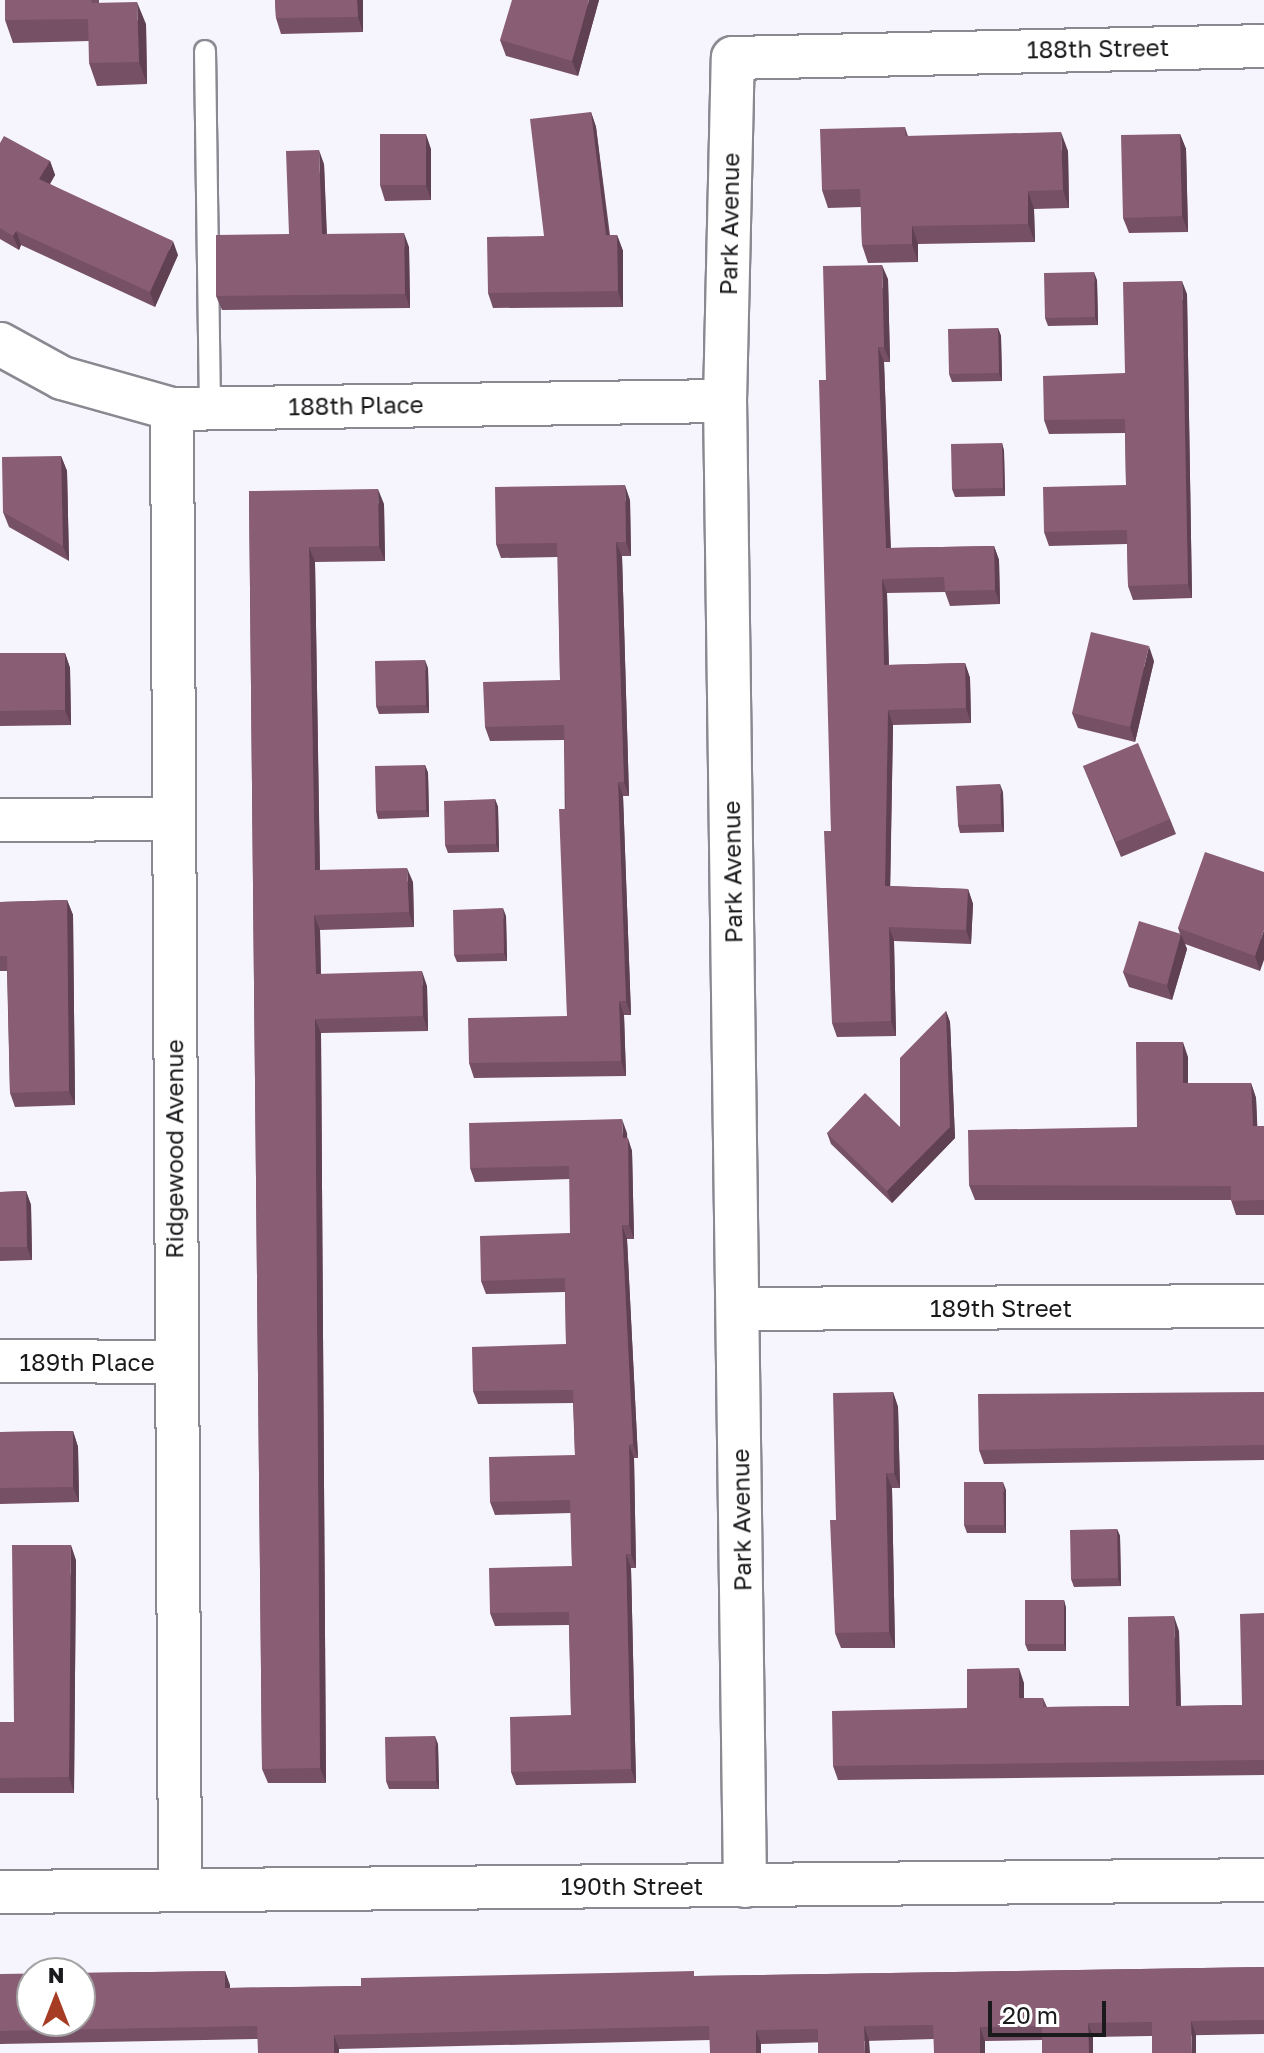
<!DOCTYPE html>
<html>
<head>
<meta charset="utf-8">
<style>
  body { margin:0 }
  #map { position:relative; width:1264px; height:2053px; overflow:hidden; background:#f6f5fe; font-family:"Golos Text",sans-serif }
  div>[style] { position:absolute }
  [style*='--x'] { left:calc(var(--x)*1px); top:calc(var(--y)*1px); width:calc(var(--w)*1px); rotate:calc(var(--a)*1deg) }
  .roads { filter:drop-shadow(2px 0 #8a8991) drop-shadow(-2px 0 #8a8991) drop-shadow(0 2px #8a8991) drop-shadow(0 -2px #8a8991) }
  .service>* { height:20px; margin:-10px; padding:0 10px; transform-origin:10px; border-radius:10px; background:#fff }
  .minor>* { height:42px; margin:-21px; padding:0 21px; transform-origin:21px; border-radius:21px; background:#fff }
  .wall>* { inset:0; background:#765064 }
  .shaded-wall>* { inset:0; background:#604151 }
  .building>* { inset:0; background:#895d74 }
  span { translate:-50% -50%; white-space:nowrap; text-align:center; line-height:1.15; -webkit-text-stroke:6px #fff; paint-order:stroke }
  .street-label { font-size:24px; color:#1a191c }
  .north { position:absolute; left:16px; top:1957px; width:80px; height:80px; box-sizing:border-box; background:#fff; border:2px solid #a3a3a4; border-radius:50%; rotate:0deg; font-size:22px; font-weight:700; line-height:32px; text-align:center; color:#1a191c }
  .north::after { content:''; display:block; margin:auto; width:28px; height:36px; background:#a53c23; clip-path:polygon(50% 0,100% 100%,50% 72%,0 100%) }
  .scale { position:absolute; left:988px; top:2001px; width:118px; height:36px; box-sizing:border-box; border:4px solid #1a191c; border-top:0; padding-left:10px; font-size:24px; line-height:28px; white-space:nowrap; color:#1a191c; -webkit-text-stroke:6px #fff; paint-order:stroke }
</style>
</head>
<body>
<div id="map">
  <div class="roads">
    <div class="service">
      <i style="--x:205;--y:51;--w:356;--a:89.2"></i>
    </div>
    <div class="minor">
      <i style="--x:0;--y:344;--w:71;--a:28.7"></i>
      <i style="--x:62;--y:378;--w:114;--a:15.7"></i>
      <i style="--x:172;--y:409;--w:553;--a:-0.83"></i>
      <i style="--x:172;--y:409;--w:1480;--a:89.69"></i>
      <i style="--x:0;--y:820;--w:172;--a:-0.3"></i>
      <i style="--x:738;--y:1309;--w:526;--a:-0.33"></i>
      <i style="--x:0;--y:1361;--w:175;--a:0.3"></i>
      <i style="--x:745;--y:1886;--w:1485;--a:-90.77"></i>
      <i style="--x:725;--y:401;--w:343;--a:-88.7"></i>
      <i style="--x:733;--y:58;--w:531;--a:-1.29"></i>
      <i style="--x:0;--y:1892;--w:1264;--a:-0.54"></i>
    </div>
  </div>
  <div class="wall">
    <i style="clip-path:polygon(5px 0,99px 0,99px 3px,146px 24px,147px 84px,97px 86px,89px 63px,89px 41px,13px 43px,5px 20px)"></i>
    <i style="clip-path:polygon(275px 0,363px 0,363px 32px,281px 34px,276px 18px)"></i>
    <i style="clip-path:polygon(599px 0,578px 76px,506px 56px,500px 40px)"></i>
    <i style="clip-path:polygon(591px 112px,596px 127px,610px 235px,617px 235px,623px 251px,623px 307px,493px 308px,488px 293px,544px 236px)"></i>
    <i style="clip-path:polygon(905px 127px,908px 136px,1068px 151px,1069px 208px,1034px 209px,1035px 242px,918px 244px,918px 262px,868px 263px,862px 245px,861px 207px,828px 208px,822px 190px)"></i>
    <i style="clip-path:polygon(1180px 134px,1186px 149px,1188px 232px,1129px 233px,1123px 218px)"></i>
    <i style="clip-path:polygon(0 143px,50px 161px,55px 175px,50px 184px,178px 255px,155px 307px,21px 245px,19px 250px,0 239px)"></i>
    <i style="clip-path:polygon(431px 149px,431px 200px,385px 201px,380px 185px)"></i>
    <i style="clip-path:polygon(324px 164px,327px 234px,409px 247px,410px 308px,222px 310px,216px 296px,289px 234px)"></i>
    <i style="clip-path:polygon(888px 279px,890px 362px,884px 362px,891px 548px,994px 546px,999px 560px,1000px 604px,950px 606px,945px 592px,887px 593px,889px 665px,965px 663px,970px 678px,971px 723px,893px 725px,890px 886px,968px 889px,973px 904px,971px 944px,894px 941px,896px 1036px,837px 1037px,832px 1023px,831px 831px,826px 380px)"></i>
    <i style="clip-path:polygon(1097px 280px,1098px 325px,1048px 326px,1045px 318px)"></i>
    <i style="clip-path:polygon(1187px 294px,1192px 598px,1133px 600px,1128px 586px,1127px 544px,1049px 546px,1044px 532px,1126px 485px,1125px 433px,1049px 434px,1044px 420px,1125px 373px)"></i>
    <i style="clip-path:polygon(998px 328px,1001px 336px,1002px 381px,952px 382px,949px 374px)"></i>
    <i style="clip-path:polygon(1002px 443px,1004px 451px,1005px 496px,955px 497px,952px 489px)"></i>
    <i style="clip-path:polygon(61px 456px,67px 471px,69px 561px,9px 527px,3px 512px)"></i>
    <i style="clip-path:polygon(249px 491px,384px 504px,385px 561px,315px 562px,320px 870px,413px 882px,414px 927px,320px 930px,321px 974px,427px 986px,428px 1031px,321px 1033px,326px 1783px,268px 1783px,262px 1769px)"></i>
    <i style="clip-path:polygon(630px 500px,631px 556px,622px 556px,629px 796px,623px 796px,631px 1015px,624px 1015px,626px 1076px,474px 1078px,469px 1063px,567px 1016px,564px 740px,490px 741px,485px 727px,560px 680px,558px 557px,501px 558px,496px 544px)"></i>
    <i style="clip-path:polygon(0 653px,65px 653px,70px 668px,71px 725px,0 726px)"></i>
    <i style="clip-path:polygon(1154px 661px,1135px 742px,1078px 728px,1072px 713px)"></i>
    <i style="clip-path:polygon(428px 668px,429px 713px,379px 714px,376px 706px)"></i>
    <i style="clip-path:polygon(425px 765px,428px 773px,429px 817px,378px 819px,376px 811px)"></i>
    <i style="clip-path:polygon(1083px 766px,1170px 819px,1176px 834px,1121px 857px)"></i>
    <i style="clip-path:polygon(1003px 792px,1004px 832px,960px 833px,958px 825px)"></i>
    <i style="clip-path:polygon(495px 799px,498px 807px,499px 852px,448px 853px,445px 845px)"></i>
    <i style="clip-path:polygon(1264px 872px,1260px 971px,1185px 944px,1187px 949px,1172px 1000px,1129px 987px,1123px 972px,1180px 934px,1178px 928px)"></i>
    <i style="clip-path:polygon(67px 900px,73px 915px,75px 1105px,15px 1107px,10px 1093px,7px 971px,0 971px,0 902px)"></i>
    <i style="clip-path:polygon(506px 916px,507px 961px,457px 962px,454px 955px)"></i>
    <i style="clip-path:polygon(946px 1011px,950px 1022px,955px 1138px,892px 1203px,831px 1144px,827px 1133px,900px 1127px)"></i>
    <i style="clip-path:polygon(1188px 1057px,1188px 1083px,1251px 1083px,1256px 1098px,1257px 1126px,1264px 1126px,1264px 1215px,1236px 1215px,1231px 1200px,975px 1200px,969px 1185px,1137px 1127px)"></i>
    <i style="clip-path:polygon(627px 1133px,627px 1138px,632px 1151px,634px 1239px,627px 1239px,638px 1458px,634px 1458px,636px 1568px,631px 1568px,636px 1783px,516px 1785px,511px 1772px,571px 1715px,569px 1625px,495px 1626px,490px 1613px,572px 1566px,571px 1513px,495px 1515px,490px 1502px,575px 1455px,573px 1403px,478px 1404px,473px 1391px,566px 1344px,565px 1292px,486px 1294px,481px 1281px,570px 1233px,570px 1179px,475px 1182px,470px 1168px)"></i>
    <i style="clip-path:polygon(26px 1191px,31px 1205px,32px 1260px,0 1261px,0 1192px)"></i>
    <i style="clip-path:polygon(893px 1392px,898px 1407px,900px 1488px,892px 1488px,895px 1648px,841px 1648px,835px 1633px)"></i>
    <i style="clip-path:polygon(1264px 1392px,1264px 1460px,984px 1464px,979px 1450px)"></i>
    <i style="clip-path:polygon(73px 1431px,78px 1447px,79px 1502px,0 1504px,0 1432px)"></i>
    <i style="clip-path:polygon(1006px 1490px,1006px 1533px,967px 1533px,964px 1525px)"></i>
    <i style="clip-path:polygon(1117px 1529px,1120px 1536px,1121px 1586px,1074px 1587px,1071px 1579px)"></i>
    <i style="clip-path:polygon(76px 1560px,74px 1793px,0 1793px,0 1722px,14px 1722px)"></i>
    <i style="clip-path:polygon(1064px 1600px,1066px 1608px,1066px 1651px,1028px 1651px,1025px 1644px)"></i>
    <i style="clip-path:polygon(1264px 1613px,1264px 1775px,838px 1780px,833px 1766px,1024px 1683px,1024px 1698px,1043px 1698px,1047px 1707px,1129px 1706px,1179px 1631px,1181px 1706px,1242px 1705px)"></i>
    <i style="clip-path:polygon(438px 1744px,439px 1789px,389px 1789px,386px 1781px)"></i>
    <i style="clip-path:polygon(1264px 1967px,1264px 2034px,1093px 2037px,1093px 2053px,1042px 2053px,1042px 2040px,985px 2041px,985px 2053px,934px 2053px,934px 2039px,761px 2044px,710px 2040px,339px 2049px,339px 2053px,258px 2053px,258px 2039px,0 2044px,0 1974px,225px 1971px,230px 1988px,361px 1986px,696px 1976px)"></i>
  </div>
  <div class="shaded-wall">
    <i style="clip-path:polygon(357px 0,363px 0,363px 32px,358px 17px)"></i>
    <i style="clip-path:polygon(589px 0,599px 0,578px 76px,572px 61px)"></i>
    <i style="clip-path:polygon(137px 2px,146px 24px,147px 84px,139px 62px)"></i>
    <i style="clip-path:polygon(591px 112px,596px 127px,611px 251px,606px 235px)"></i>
    <i style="clip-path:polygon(1061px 132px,1068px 151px,1069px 208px,1063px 190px)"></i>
    <i style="clip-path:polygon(426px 134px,431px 149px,431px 200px,426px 185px)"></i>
    <i style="clip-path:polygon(1180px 134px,1186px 149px,1188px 232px,1182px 216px)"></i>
    <i style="clip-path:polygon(319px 150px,324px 164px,327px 248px,322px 234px)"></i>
    <i style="clip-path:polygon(50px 161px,55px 175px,44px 194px,39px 179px)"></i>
    <i style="clip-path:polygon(1028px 191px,1034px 209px,1035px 242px,1028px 224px)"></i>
    <i style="clip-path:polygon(912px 226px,918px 244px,918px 262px,912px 244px)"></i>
    <i style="clip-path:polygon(16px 231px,21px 245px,19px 250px,13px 236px)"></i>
    <i style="clip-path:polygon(404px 233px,409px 247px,410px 308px,405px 294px)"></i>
    <i style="clip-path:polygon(617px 235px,623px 251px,623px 307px,618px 291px)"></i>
    <i style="clip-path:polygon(173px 241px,178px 255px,155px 307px,150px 292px)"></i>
    <i style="clip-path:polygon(882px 265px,888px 279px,890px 362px,884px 347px)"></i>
    <i style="clip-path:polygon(1094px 272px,1097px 280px,1098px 325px,1095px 317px)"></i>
    <i style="clip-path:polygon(1182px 281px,1187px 294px,1192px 598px,1188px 584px)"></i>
    <i style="clip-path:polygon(998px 328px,1001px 336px,1002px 381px,999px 373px)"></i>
    <i style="clip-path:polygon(878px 347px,884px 362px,891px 563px,886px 548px)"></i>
    <i style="clip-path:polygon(1002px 443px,1004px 451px,1005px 496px,1003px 488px)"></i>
    <i style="clip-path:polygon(61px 456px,67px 471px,69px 561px,63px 546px)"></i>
    <i style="clip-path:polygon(625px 485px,630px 500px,631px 556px,626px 542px)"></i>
    <i style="clip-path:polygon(378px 489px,384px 504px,385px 561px,379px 546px)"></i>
    <i style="clip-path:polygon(616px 542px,622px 556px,629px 796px,624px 782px)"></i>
    <i style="clip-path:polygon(994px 546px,999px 560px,1000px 604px,995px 590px)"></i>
    <i style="clip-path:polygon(309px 547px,315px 562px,320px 885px,315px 870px)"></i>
    <i style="clip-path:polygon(882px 579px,887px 593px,889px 680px,884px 665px)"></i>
    <i style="clip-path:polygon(1149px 646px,1154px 661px,1135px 742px,1130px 727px)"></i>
    <i style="clip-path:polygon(65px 653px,70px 668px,71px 725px,65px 710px)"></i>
    <i style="clip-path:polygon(425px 660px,428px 668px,429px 713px,426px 705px)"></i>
    <i style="clip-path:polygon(965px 663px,970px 678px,971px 723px,966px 708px)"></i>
    <i style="clip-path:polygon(888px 710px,893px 725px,890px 901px,885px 886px)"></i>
    <i style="clip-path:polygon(425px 765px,428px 773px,429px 817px,426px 810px)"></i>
    <i style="clip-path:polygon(618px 782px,623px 796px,631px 1015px,626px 1001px)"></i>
    <i style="clip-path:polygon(1000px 784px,1003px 792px,1004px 832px,1001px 824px)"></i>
    <i style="clip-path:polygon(495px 799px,498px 807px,499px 852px,496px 844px)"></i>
    <i style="clip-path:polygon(407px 868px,413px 882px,414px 927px,409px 912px)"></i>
    <i style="clip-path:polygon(968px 889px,973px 904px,971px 944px,966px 930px)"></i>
    <i style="clip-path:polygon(67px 900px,73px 915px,75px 1105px,69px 1091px)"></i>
    <i style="clip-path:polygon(503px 908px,506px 916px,507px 961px,504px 953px)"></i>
    <i style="clip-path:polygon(314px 915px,320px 930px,321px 989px,316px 974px)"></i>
    <i style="clip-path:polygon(889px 927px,894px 941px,896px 1036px,891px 1021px)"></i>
    <i style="clip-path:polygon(1264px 930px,1264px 960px,1260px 971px,1255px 956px)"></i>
    <i style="clip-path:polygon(1181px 934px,1187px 949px,1172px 1000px,1167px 985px)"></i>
    <i style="clip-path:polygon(422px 971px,427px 986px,428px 1031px,423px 1016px)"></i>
    <i style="clip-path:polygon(619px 1001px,624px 1015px,626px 1076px,621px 1061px)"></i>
    <i style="clip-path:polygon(946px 1011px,950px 1022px,955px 1138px,892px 1203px,887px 1191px)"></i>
    <i style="clip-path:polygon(315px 1019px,321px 1033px,326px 1783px,320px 1768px)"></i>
    <i style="clip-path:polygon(1183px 1042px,1188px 1057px,1188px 1098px,1183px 1083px)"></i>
    <i style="clip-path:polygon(1251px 1083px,1256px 1098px,1258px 1140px,1253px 1126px)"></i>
    <i style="clip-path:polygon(622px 1119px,627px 1133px,628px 1151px,623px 1138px)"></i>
    <i style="clip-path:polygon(628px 1138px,632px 1151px,634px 1239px,629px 1225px)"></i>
    <i style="clip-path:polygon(26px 1191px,31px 1205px,32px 1260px,27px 1247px)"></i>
    <i style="clip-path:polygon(622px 1225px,627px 1239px,638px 1458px,633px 1444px)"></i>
    <i style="clip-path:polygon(893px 1392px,898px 1407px,900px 1488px,894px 1473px)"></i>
    <i style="clip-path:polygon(73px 1431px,78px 1447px,79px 1502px,73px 1487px)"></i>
    <i style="clip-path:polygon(629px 1445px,634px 1458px,636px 1568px,631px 1554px)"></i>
    <i style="clip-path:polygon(886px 1473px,892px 1488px,895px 1648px,889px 1632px)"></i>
    <i style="clip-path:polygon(1003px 1482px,1006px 1490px,1006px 1533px,1004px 1525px)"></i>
    <i style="clip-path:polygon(1117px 1529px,1120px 1536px,1121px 1586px,1118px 1578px)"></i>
    <i style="clip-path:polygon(71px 1545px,76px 1560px,74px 1793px,69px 1777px)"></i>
    <i style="clip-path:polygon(626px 1554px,631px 1568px,636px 1783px,631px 1769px)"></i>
    <i style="clip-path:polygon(1064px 1600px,1066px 1608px,1066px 1651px,1064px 1644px)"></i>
    <i style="clip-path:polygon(1174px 1616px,1179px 1631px,1181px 1721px,1176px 1706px)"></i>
    <i style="clip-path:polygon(1019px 1668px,1024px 1683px,1024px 1712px,1019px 1698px)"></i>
    <i style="clip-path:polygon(435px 1736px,438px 1744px,439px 1789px,436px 1781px)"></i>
    <i style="clip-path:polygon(225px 1971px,230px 1985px,230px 2002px,225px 1988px)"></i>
    <i style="clip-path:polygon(1191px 2021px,1196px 2035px,1196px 2053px,1192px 2053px)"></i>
    <i style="clip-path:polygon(1088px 2023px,1093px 2037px,1093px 2053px,1089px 2053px)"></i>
    <i style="clip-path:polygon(864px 2026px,869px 2040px,870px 2053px,865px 2053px)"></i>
    <i style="clip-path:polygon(980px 2027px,985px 2041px,985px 2053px,980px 2053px)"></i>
    <i style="clip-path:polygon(756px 2030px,761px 2044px,761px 2053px,756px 2053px)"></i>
    <i style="clip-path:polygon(334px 2035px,339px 2049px,339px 2053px,334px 2053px)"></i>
  </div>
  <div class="building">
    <i style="clip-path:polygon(5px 0,91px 0,92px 3px,137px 2px,139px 62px,89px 63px,88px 19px,5px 20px)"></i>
    <i style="clip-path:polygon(275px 0,357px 0,358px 17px,276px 18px)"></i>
    <i style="clip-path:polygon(512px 0,589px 0,572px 61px,500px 40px)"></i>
    <i style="clip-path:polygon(591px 112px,606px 235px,617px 235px,618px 291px,488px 293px,487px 237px,544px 236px,530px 119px)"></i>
    <i style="clip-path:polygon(905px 127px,905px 136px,1061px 132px,1063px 190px,1028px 191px,1028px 224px,912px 226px,912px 244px,862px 245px,860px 189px,822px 190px,820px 129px)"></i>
    <i style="clip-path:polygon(380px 134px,426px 134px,426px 185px,380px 185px)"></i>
    <i style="clip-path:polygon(1180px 134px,1182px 216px,1123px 218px,1121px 135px)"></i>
    <i style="clip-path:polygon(4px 136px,50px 161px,39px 179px,173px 241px,150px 292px,16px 231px,13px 236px,0 228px,0 143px)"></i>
    <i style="clip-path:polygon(319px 150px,322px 234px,404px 233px,405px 294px,216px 296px,216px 235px,289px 234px,286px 151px)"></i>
    <i style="clip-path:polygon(882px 265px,884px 347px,878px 347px,886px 548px,994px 546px,995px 590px,945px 591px,944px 577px,882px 579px,884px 665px,965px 663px,966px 708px,888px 710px,885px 886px,968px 889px,966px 930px,889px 927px,891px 1021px,832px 1023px,824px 831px,831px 831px,819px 380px,826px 380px,823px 266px)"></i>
    <i style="clip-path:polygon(1094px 272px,1095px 317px,1045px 318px,1044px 273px)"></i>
    <i style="clip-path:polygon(1182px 281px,1188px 584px,1128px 586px,1127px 530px,1044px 532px,1043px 487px,1126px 485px,1125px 419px,1044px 420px,1043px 376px,1125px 373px,1123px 282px)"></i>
    <i style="clip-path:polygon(998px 328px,999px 373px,949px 374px,948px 329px)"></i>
    <i style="clip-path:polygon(1002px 443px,1003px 488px,952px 489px,951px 444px)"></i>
    <i style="clip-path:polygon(61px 456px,63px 546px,3px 512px,2px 457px)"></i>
    <i style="clip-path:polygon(625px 485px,626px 542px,616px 542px,624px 782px,618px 782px,626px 1001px,619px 1001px,621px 1061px,469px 1063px,468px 1018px,567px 1016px,559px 809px,566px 809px,564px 725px,485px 727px,483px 682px,560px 680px,557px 543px,496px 544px,495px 487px)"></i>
    <i style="clip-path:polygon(378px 489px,379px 546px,309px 547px,315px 870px,407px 868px,409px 912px,314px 915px,316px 974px,422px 971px,423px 1016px,315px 1019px,320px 1768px,262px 1769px,249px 491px)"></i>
    <i style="clip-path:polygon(1091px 632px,1149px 646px,1130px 727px,1072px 713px)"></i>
    <i style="clip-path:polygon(0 653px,65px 653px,65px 710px,0 711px)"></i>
    <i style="clip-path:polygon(425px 660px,426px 705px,376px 706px,375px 661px)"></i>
    <i style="clip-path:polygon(1138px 743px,1170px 819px,1116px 842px,1083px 766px)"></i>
    <i style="clip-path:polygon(425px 765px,426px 810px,376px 811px,375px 766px)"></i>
    <i style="clip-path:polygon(1000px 784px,1001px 824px,958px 825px,956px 786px)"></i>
    <i style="clip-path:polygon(495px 799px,496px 844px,445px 845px,444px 801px)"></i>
    <i style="clip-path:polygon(1205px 852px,1264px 872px,1264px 930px,1255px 956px,1178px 928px)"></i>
    <i style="clip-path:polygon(67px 900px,69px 1091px,10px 1093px,7px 956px,0 956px,0 902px)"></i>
    <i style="clip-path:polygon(503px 908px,504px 953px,454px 955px,453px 910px)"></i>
    <i style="clip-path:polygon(1139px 921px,1181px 934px,1167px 985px,1123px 972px)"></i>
    <i style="clip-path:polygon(946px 1011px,950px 1127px,887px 1191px,827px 1133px,865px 1093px,900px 1127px,900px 1058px)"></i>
    <i style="clip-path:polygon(1136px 1042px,1183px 1042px,1183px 1083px,1251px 1083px,1253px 1126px,1264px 1126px,1264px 1200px,1231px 1201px,1231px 1186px,969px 1185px,968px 1130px,1137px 1127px)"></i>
    <i style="clip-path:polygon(622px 1119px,623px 1138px,628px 1138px,629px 1225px,622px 1225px,633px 1444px,629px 1445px,631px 1554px,626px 1554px,631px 1769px,511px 1772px,510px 1717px,571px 1715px,569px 1612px,490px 1613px,489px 1568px,572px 1566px,570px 1500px,490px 1502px,489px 1457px,575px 1455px,573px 1390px,473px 1391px,472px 1347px,566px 1344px,565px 1278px,481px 1281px,480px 1236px,570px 1233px,569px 1166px,470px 1168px,469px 1123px)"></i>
    <i style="clip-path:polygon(26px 1191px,27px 1247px,0 1247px,0 1192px)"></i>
    <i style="clip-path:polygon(893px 1392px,894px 1473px,886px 1473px,889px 1632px,835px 1633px,830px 1520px,836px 1520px,833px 1393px)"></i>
    <i style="clip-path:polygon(1264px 1392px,1264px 1445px,979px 1450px,978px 1394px)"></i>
    <i style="clip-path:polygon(73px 1431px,73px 1487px,0 1488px,0 1432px)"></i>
    <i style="clip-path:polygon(964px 1482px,1003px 1482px,1004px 1525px,964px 1525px)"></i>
    <i style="clip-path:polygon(1117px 1529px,1118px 1578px,1071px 1579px,1070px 1530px)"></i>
    <i style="clip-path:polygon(12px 1545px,71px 1545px,69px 1777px,0 1778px,0 1722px,14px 1722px)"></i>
    <i style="clip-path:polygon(1025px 1600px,1064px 1600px,1064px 1644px,1025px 1644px)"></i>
    <i style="clip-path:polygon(1264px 1613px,1264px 1760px,833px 1766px,832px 1711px,967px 1708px,967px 1669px,1019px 1668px,1019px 1698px,1043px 1698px,1043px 1707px,1129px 1706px,1128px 1617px,1174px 1616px,1176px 1706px,1242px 1705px,1240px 1614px)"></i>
    <i style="clip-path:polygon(435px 1736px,436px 1781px,386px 1781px,385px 1737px)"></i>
    <i style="clip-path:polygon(1264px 1967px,1264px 2020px,1191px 2021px,1192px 2053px,1152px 2053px,1152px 2022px,1088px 2023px,1089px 2053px,1042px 2053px,1042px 2026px,980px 2027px,980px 2053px,934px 2053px,933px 2025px,864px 2026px,865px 2053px,818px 2053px,818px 2029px,756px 2030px,756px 2053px,710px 2053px,709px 2026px,334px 2035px,334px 2053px,258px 2053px,257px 2026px,0 2031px,0 1974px,32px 1974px,32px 2021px,80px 2021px,80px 1973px,225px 1971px,225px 1988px,361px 1986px,361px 1978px,609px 1973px,694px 1971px,694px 1976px)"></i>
  </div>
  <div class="street-label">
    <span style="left:1098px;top:48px;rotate:-1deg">188th Street</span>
    <span style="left:729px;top:224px;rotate:-89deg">Park Avenue</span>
    <span style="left:356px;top:405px;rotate:-1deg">188th Place</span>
    <span style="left:732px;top:872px;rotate:-91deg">Park Avenue</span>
    <span style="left:174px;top:1149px;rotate:-90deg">Ridgewood Avenue</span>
    <span style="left:1001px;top:1308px">189th Street</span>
    <span style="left:87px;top:1362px">189th Place</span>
    <span style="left:741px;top:1520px;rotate:-91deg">Park Avenue</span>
    <span style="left:632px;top:1886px">190th Street</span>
  </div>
  <div class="north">N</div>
  <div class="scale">20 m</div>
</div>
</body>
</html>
